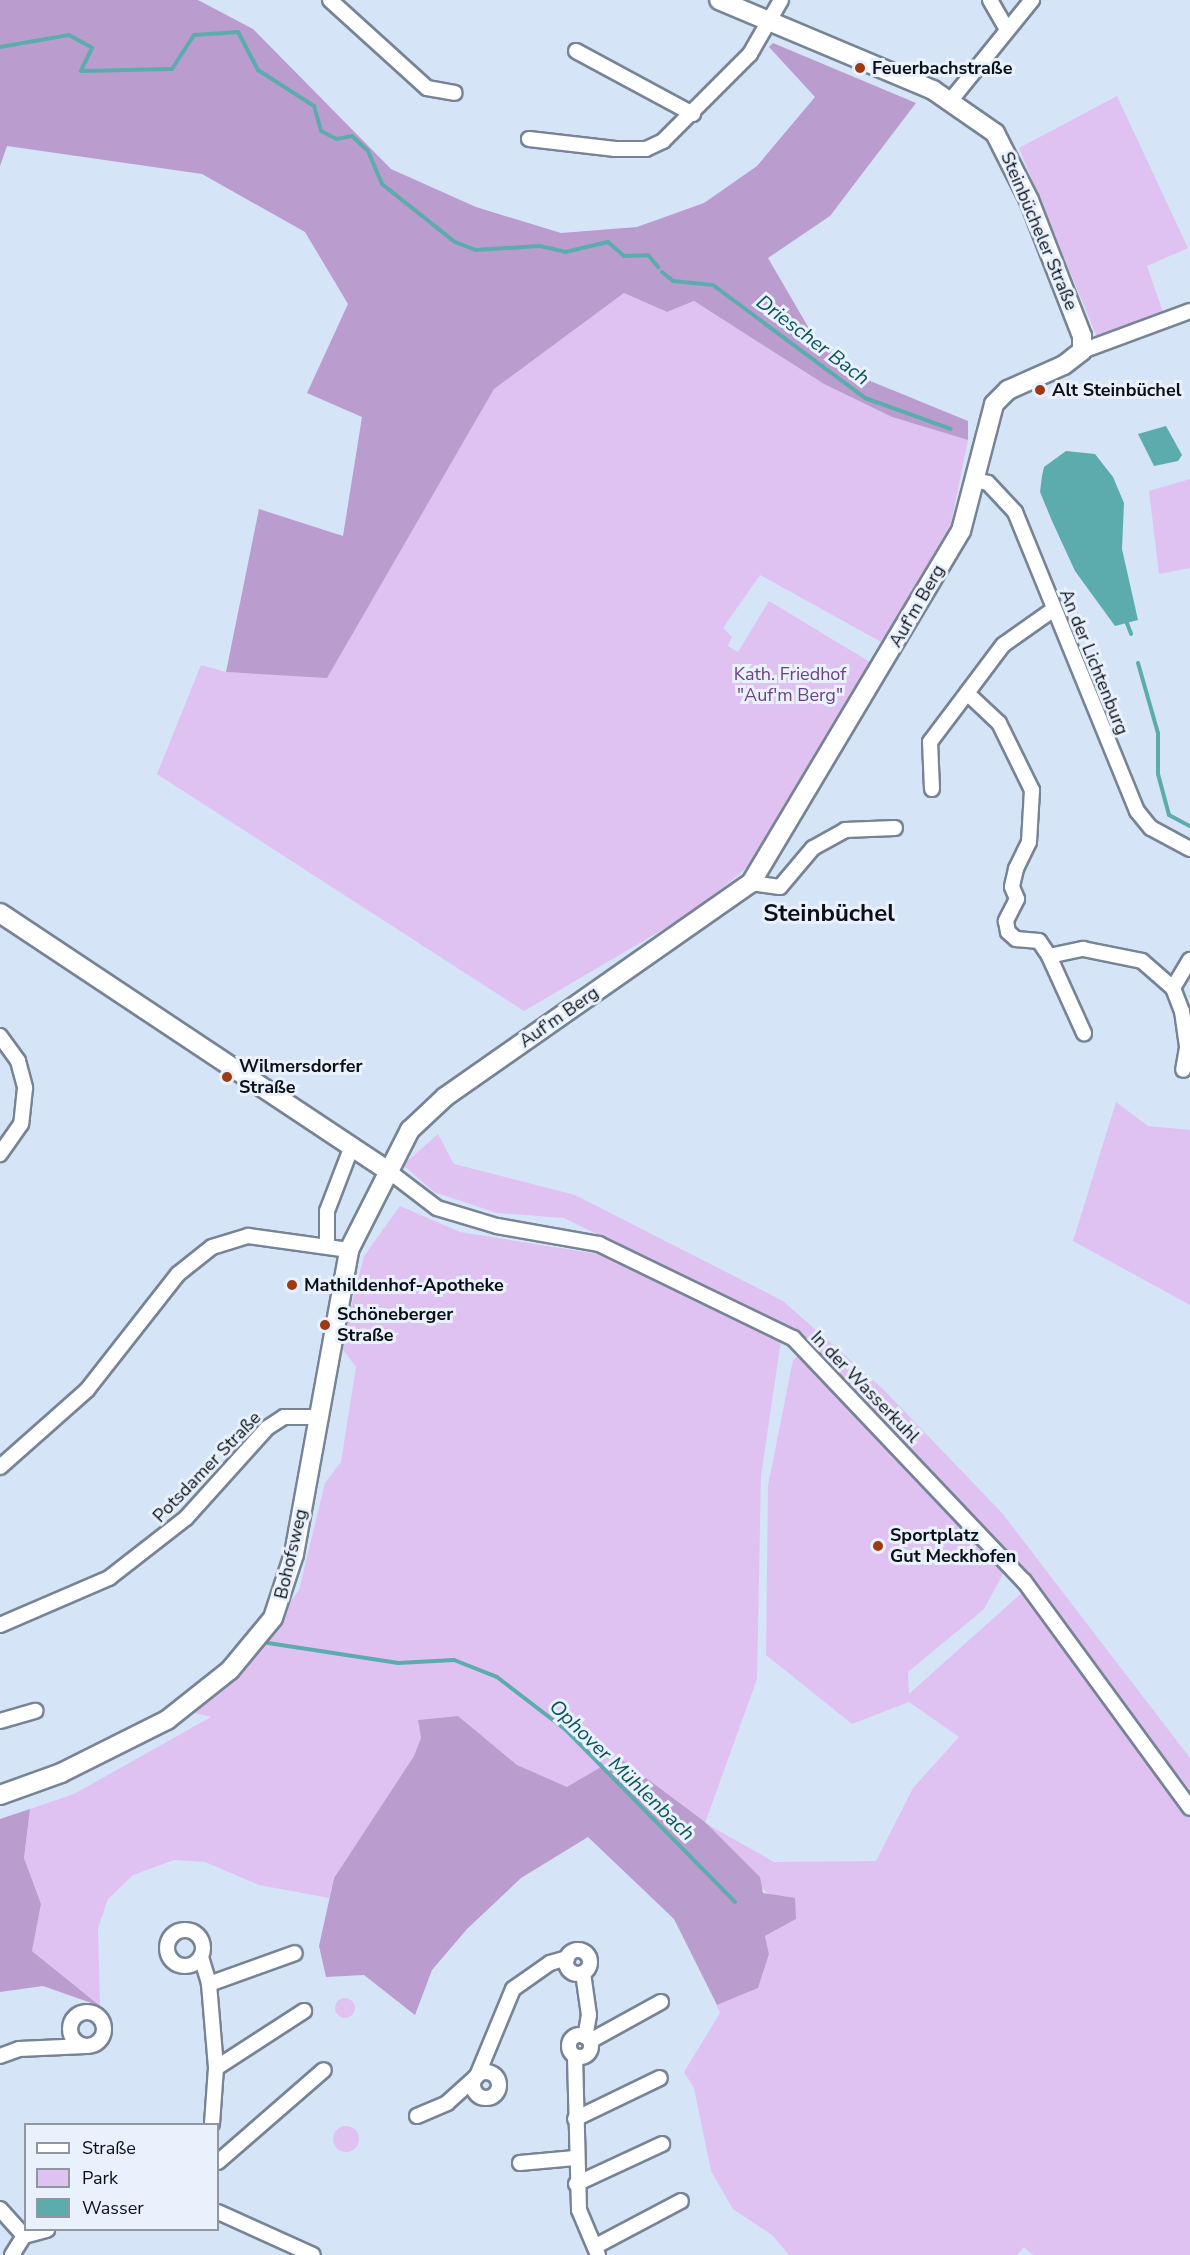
<!DOCTYPE html>
<html>
<head>
<meta charset="utf-8">
<style>
  body { margin:0 }
  #map { position:relative; width:1190px; height:2255px; overflow:hidden; background:#d6e4f7; font-family:"Nunito Sans",sans-serif }
  div>[style] { position:absolute }
  [style*='--x'] { left:calc(var(--x)*1px); top:calc(var(--y)*1px); width:calc(var(--w)*1px); rotate:calc(var(--a)*1deg) }
  .green>* { inset:0; background:#dfc2f2 }
  .round { border-radius:50% }
  .forest>* { inset:0; background:#bb9ccf }
  .water>* { inset:0; background:#5cacae }
  .stream>* { height:4px; margin:-2px; padding:0 2px; transform-origin:2px; border-radius:2px; background:#5cacae }
  .roads { filter:drop-shadow(2px 0 #778495) drop-shadow(-2px 0 #778495) drop-shadow(0 2px #778495) drop-shadow(0 -2px #778495) }
  .street>* { height:14px; margin:-7px; padding:0 7px; transform-origin:7px; border-radius:7px; background:#fff }
  .street>.ring { margin:-7px; padding:0; box-sizing:content-box; background:none; border:14px solid #fff; border-radius:50% }
  .secondary>* { height:18px; margin:-9px; padding:0 9px; transform-origin:9px; border-radius:9px; background:#fff }
  .dots>* { width:16px; height:16px; translate:-50% -50%; box-sizing:border-box; border:3px solid #e8f1fc; border-radius:50% }
  span { translate:-50% -50%; white-space:nowrap; text-align:center; line-height:1.15; -webkit-text-stroke:6px #e8f1fc; paint-order:stroke }
  .poi-label { font-size:18px; color:#0b1016; font-weight:700 }
  .left { translate:0 -50%; text-align:left }
  .street-label { font-size:18px; color:#0b1016 }
  .park-label { font-size:18px; color:#6b4382 }
  .water-label { font-size:20px; color:#0a5455; font-style:italic }
  .district-label { font-size:24px; color:#0b1016; font-weight:700 }
  .legend { position:absolute; left:24px; top:2123px; width:195px; height:108px; box-sizing:border-box; background:#e8f1fc; border:2px solid #9097a0; margin:0; padding:8px 10px; list-style:none; font-size:18px; color:#0b1016 }
  .legend li { display:flex; align-items:center; gap:12px; height:30px }
  .legend b { width:30px; border:2px solid #9097a0 }
</style>
</head>
<body>
<div id="map">
  <div class="green">
    <i style="clip-path:polygon(1117px 96px,1188px 248px,1147px 266px,1163px 312px,1097px 337px,1019px 148px)"></i>
    <i style="clip-path:polygon(624px 293px,667px 312px,694px 301px,824px 384px,892px 417px,968px 440px,951px 523px,883px 643px,760px 575px,723px 628px,732px 637px,728px 646px,738px 652px,769px 601px,873px 664px,755px 861px,696px 910px,524px 1011px,157px 774px,201px 665px,226px 672px,327px 677px,494px 389px)"></i>
    <i style="clip-path:polygon(1190px 479px,1190px 568px,1159px 574px,1149px 491px)"></i>
    <i style="clip-path:polygon(1116px 1102px,1148px 1126px,1190px 1130px,1190px 1305px,1073px 1241px)"></i>
    <i style="clip-path:polygon(438px 1134px,454px 1164px,575px 1195px,783px 1301px,883px 1389px,1002px 1513px,1190px 1758px,1190px 1790px,987px 1529px,798px 1333px,564px 1218px,497px 1213px,434px 1192px,403px 1165px)"></i>
    <i style="clip-path:polygon(400px 1206px,460px 1232px,604px 1255px,781px 1340px,761px 1476px,757px 1679px,705px 1823px,774px 1862px,876px 1861px,913px 1788px,959px 1737px,909px 1702px,852px 1724px,766px 1655px,768px 1486px,793px 1360px,799px 1355px,1004px 1572px,984px 1609px,908px 1672px,909px 1694px,1025px 1590px,1190px 1818px,1190px 2255px,1033px 2255px,1024px 2247px,1017px 2255px,789px 2255px,772px 2235px,733px 2209px,711px 2171px,694px 2088px,684px 2072px,720px 2013px,717px 2005px,758px 1988px,769px 1954px,765px 1936px,796px 1919px,761px 1887px,517px 1765px,458px 1716px,418px 1720px,421px 1738px,414px 1756px,334px 1878px,329px 1898px,259px 1885px,205px 1862px,174px 1860px,133px 1875px,108px 1899px,98px 1928px,100px 2006px,32px 1951px,41px 1904px,24px 1858px,30px 1809px,74px 1794px,211px 1717px,195px 1713px,239px 1673px,299px 1590px,325px 1483px,341px 1462px,356px 1367px,341px 1347px,364px 1256px)"></i>
    <i class="round" style="left:335px;top:1998px;width:20px;height:20px"></i>
    <i class="round" style="left:333px;top:2126px;width:26px;height:26px"></i>
  </div>
  <div class="forest">
    <i style="clip-path:polygon(0 0,198px 0,253px 29px,391px 169px,476px 207px,561px 233px,637px 227px,704px 203px,757px 166px,815px 97px,769px 47px,773px 43px,916px 103px,830px 216px,768px 258px,814px 337px,863px 378px,968px 421px,968px 440px,892px 417px,824px 384px,694px 301px,667px 312px,624px 293px,494px 389px,327px 678px,226px 672px,259px 509px,343px 536px,362px 417px,307px 393px,348px 304px,305px 232px,202px 174px,7px 146px,0 166px)"></i>
    <i style="clip-path:polygon(458px 1716px,517px 1765px,567px 1787px,618px 1757px,705px 1822px,760px 1877px,763px 1893px,795px 1898px,796px 1919px,765px 1936px,769px 1954px,758px 1988px,717px 2005px,674px 1919px,588px 1837px,521px 1878px,467px 1929px,432px 1970px,415px 2015px,364px 1975px,326px 1977px,319px 1946px,334px 1878px,414px 1756px,421px 1738px,418px 1720px)"></i>
    <i style="clip-path:polygon(30px 1809px,24px 1858px,41px 1904px,32px 1951px,100px 2006px,43px 1986px,0 1992px,0 1819px)"></i>
  </div>
  <div class="water">
    <i style="clip-path:polygon(1166px 426px,1182px 455px,1178px 461px,1154px 466px,1138px 434px)"></i>
    <i style="clip-path:polygon(1066px 451px,1095px 454px,1113px 477px,1124px 503px,1122px 549px,1138px 620px,1115px 626px,1075px 571px,1052px 521px,1040px 492px,1042px 476px,1044px 467px)"></i>
  </div>
  <div class="stream">
    <i style="--x:0;--y:47;--w:70;--a:-9.9"></i>
    <i style="--x:69;--y:35;--w:26;--a:29"></i>
    <i style="--x:92;--y:48;--w:25;--a:116"></i>
    <i style="--x:81;--y:71;--w:91;--a:-1.3"></i>
    <i style="--x:172;--y:69;--w:40;--a:-57.1"></i>
    <i style="--x:194;--y:35;--w:44;--a:-3.9"></i>
    <i style="--x:238;--y:32;--w:43;--a:62.2"></i>
    <i style="--x:258;--y:70;--w:67;--a:32.7"></i>
    <i style="--x:314;--y:106;--w:26;--a:74"></i>
    <i style="--x:321;--y:131;--w:18;--a:27"></i>
    <i style="--x:337;--y:139;--w:15;--a:-11"></i>
    <i style="--x:352;--y:136;--w:22;--a:43"></i>
    <i style="--x:368;--y:151;--w:36;--a:67"></i>
    <i style="--x:382;--y:184;--w:93;--a:38.5"></i>
    <i style="--x:455;--y:242;--w:22;--a:21"></i>
    <i style="--x:476;--y:250;--w:64;--a:-3.6"></i>
    <i style="--x:540;--y:246;--w:26;--a:13"></i>
    <i style="--x:565;--y:252;--w:44;--a:-13.1"></i>
    <i style="--x:608;--y:242;--w:21;--a:41"></i>
    <i style="--x:624;--y:256;--w:24;--a:-2"></i>
    <i style="--x:648;--y:255;--w:16;--a:50"></i>
    <i style="--x:662;--y:272;--w:14;--a:39"></i>
    <i style="--x:673;--y:281;--w:40;--a:5.7"></i>
    <i style="--x:713;--y:285;--w:189;--a:36.6"></i>
    <i style="--x:865;--y:398;--w:91;--a:19.8"></i>
    <i style="--x:1125;--y:618;--w:17;--a:69"></i>
    <i style="--x:1138;--y:663;--w:73;--a:74.1"></i>
    <i style="--x:1158;--y:733;--w:41;--a:90"></i>
    <i style="--x:1158;--y:774;--w:42;--a:75"></i>
    <i style="--x:1169;--y:815;--w:24;--a:28"></i>
    <i style="--x:268;--y:1643;--w:132;--a:8.7"></i>
    <i style="--x:398;--y:1663;--w:56;--a:-3.1"></i>
    <i style="--x:454;--y:1660;--w:46;--a:21.6"></i>
    <i style="--x:497;--y:1677;--w:87;--a:37.5"></i>
    <i style="--x:566;--y:1730;--w:241;--a:45.5"></i>
  </div>
  <div class="roads">
    <div class="street">
      <i style="--x:330;--y:0;--w:131;--a:42.2"></i>
      <i style="--x:427;--y:88;--w:28;--a:10"></i>
      <i style="--x:990;--y:0;--w:34;--a:60"></i>
      <i style="--x:576;--y:51;--w:133;--a:28.3"></i>
      <i style="--x:951;--y:100;--w:129;--a:-51"></i>
      <i style="--x:529;--y:139;--w:87;--a:6.6"></i>
      <i style="--x:615;--y:149;--w:31;--a:0"></i>
      <i style="--x:646;--y:149;--w:19;--a:-25"></i>
      <i style="--x:663;--y:141;--w:123;--a:-45"></i>
      <i style="--x:750;--y:54;--w:62;--a:-60.1"></i>
      <i style="--x:1082;--y:351;--w:115;--a:-20.3"></i>
      <i style="--x:975;--y:480;--w:13;--a:13"></i>
      <i style="--x:988;--y:483;--w:40;--a:47"></i>
      <i style="--x:1015;--y:512;--w:323;--a:67.8"></i>
      <i style="--x:1137;--y:811;--w:22;--a:51"></i>
      <i style="--x:1151;--y:828;--w:44;--a:28.3"></i>
      <i style="--x:1054;--y:609;--w:62;--a:144.8"></i>
      <i style="--x:1003;--y:645;--w:60;--a:126.9"></i>
      <i style="--x:967;--y:693;--w:44;--a:43.2"></i>
      <i style="--x:999;--y:723;--w:75;--a:63.8"></i>
      <i style="--x:1032;--y:790;--w:52;--a:93.3"></i>
      <i style="--x:1029;--y:842;--w:30;--a:116"></i>
      <i style="--x:1016;--y:869;--w:18;--a:103"></i>
      <i style="--x:1012;--y:887;--w:13;--a:67"></i>
      <i style="--x:1017;--y:899;--w:25;--a:117"></i>
      <i style="--x:1006;--y:921;--w:11;--a:80"></i>
      <i style="--x:1008;--y:932;--w:11;--a:41"></i>
      <i style="--x:1016;--y:939;--w:23;--a:5"></i>
      <i style="--x:1039;--y:941;--w:18;--a:56"></i>
      <i style="--x:1049;--y:956;--w:35;--a:-12"></i>
      <i style="--x:1083;--y:949;--w:60;--a:11.5"></i>
      <i style="--x:1142;--y:961;--w:41;--a:41.1"></i>
      <i style="--x:1173;--y:988;--w:25;--a:69"></i>
      <i style="--x:1182;--y:1011;--w:37;--a:82"></i>
      <i style="--x:1187;--y:1048;--w:22;--a:100"></i>
      <i style="--x:932;--y:789;--w:47;--a:-92.4"></i>
      <i style="--x:930;--y:742;--w:61;--a:-52.9"></i>
      <i style="--x:751;--y:883;--w:29;--a:8"></i>
      <i style="--x:780;--y:887;--w:51;--a:-49.8"></i>
      <i style="--x:813;--y:848;--w:37;--a:-29"></i>
      <i style="--x:845;--y:830;--w:50;--a:-2.3"></i>
      <i style="--x:1049;--y:956;--w:85;--a:65.6"></i>
      <i style="--x:1173;--y:988;--w:33;--a:-59"></i>
      <i style="--x:0;--y:1036;--w:31;--a:54"></i>
      <i style="--x:18;--y:1061;--w:28;--a:75"></i>
      <i style="--x:25;--y:1088;--w:36;--a:96"></i>
      <i style="--x:21;--y:1124;--w:37;--a:125"></i>
      <i style="--x:386;--y:1169;--w:64;--a:37.4"></i>
      <i style="--x:437;--y:1208;--w:63;--a:16.7"></i>
      <i style="--x:497;--y:1226;--w:104;--a:10"></i>
      <i style="--x:599;--y:1244;--w:216;--a:25.9"></i>
      <i style="--x:793;--y:1338;--w:335;--a:46.5"></i>
      <i style="--x:1024;--y:1581;--w:281;--a:53.8"></i>
      <i style="--x:327;--y:1246;--w:35;--a:-90"></i>
      <i style="--x:327;--y:1211;--w:70;--a:-69"></i>
      <i style="--x:0;--y:1467;--w:116;--a:-41.5"></i>
      <i style="--x:87;--y:1390;--w:147;--a:-51.9"></i>
      <i style="--x:178;--y:1274;--w:43;--a:-38.5"></i>
      <i style="--x:212;--y:1247;--w:38;--a:-17"></i>
      <i style="--x:248;--y:1236;--w:102;--a:7.9"></i>
      <i style="--x:0;--y:1625;--w:119;--a:-23.3"></i>
      <i style="--x:109;--y:1578;--w:98;--a:-37.9"></i>
      <i style="--x:186;--y:1518;--w:121;--a:-48"></i>
      <i style="--x:267;--y:1428;--w:20;--a:-33"></i>
      <i style="--x:284;--y:1417;--w:34;--a:0"></i>
      <i style="--x:0;--y:1721;--w:37;--a:-16"></i>
      <i class="ring" style="left:167px;top:1930px;width:22px;height:22px"></i>
      <i class="ring" style="left:566px;top:1950px;width:10px;height:10px"></i>
      <i style="--x:201;--y:1957;--w:28;--a:73"></i>
      <i style="--x:209;--y:1984;--w:84;--a:85.2"></i>
      <i style="--x:216;--y:2068;--w:56;--a:94.1"></i>
      <i style="--x:583;--y:1973;--w:42;--a:81.9"></i>
      <i style="--x:589;--y:2015;--w:22;--a:100"></i>
      <i style="--x:209;--y:1984;--w:91;--a:-19.8"></i>
      <i class="ring" style="left:70px;top:2012px;width:20px;height:20px"></i>
      <i class="ring" style="left:569px;top:2035px;width:8px;height:8px"></i>
      <i style="--x:590;--y:2041;--w:81;--a:-28.8"></i>
      <i style="--x:0;--y:2056;--w:20;--a:-20"></i>
      <i style="--x:19;--y:2049;--w:67;--a:-2.6"></i>
      <i style="--x:575;--y:2056;--w:154;--a:88.5"></i>
      <i style="--x:579;--y:2210;--w:49;--a:67.1"></i>
      <i style="--x:216;--y:2068;--w:105;--a:-32.9"></i>
      <i class="ring" style="left:473px;top:2072px;width:12px;height:12px"></i>
      <i style="--x:417;--y:2116;--w:33;--a:-23"></i>
      <i style="--x:447;--y:2103;--w:40;--a:-42"></i>
      <i style="--x:477;--y:2076;--w:94;--a:-67.5"></i>
      <i style="--x:513;--y:1989;--w:45;--a:-35.1"></i>
      <i style="--x:550;--y:1963;--w:18;--a:-16"></i>
      <i style="--x:575;--y:2119;--w:94;--a:-25.8"></i>
      <i style="--x:218;--y:2162;--w:140;--a:-41"></i>
      <i style="--x:520;--y:2163;--w:55;--a:-5.2"></i>
      <i style="--x:576;--y:2184;--w:95;--a:-24.9"></i>
      <i style="--x:0;--y:2209;--w:36;--a:48"></i>
      <i style="--x:218;--y:2212;--w:104;--a:24.4"></i>
      <i style="--x:596;--y:2246;--w:96;--a:-27.9"></i>
      <i style="--x:12;--y:2255;--w:22;--a:-58"></i>
      <i style="--x:24;--y:2236;--w:24;--a:-15"></i>
    </div>
    <div class="secondary">
      <i style="--x:0;--y:913;--w:463;--a:33.6"></i>
      <i style="--x:0;--y:1795;--w:65;--a:-19.8"></i>
      <i style="--x:61;--y:1773;--w:119;--a:-26.6"></i>
      <i style="--x:167;--y:1720;--w:80;--a:-38.4"></i>
      <i style="--x:230;--y:1670;--w:67;--a:-50.4"></i>
      <i style="--x:273;--y:1618;--w:67;--a:-71.8"></i>
      <i style="--x:294;--y:1554;--w:309;--a:-79.7"></i>
      <i style="--x:349;--y:1250;--w:135;--a:-63.1"></i>
      <i style="--x:410;--y:1130;--w:48;--a:-43.3"></i>
      <i style="--x:445;--y:1097;--w:373;--a:-35"></i>
      <i style="--x:751;--y:883;--w:410;--a:-59.2"></i>
      <i style="--x:961;--y:531;--w:131;--a:-75.4"></i>
      <i style="--x:994;--y:404;--w:20;--a:-45"></i>
      <i style="--x:1008;--y:390;--w:61;--a:-24.1"></i>
      <i style="--x:1064;--y:365;--w:23;--a:-38"></i>
      <i style="--x:1082;--y:351;--w:15;--a:-90"></i>
      <i style="--x:1082;--y:336;--w:146;--a:-111.3"></i>
      <i style="--x:1029;--y:200;--w:75;--a:-116.9"></i>
      <i style="--x:995;--y:133;--w:75;--a:-145.3"></i>
      <i style="--x:933;--y:90;--w:232;--a:-157.2"></i>
    </div>
  </div>
  <div class="dots">
    <i style="left:860px;top:68px;background:#9f3911"></i>
    <i style="left:1040px;top:390px;background:#9f3911"></i>
    <i style="left:227px;top:1077px;background:#9f3911"></i>
    <i style="left:292px;top:1285px;background:#9f3911"></i>
    <i style="left:325px;top:1325px;background:#9f3911"></i>
    <i style="left:878px;top:1546px;background:#9f3911"></i>
  </div>
  <div class="poi-label">
    <span class="left" style="left:872px;top:68px">Feuerbachstraße</span>
    <span class="left" style="left:1052px;top:390px">Alt Steinbüchel</span>
    <span class="left" style="left:239px;top:1077px">Wilmersdorfer<br>Straße</span>
    <span class="left" style="left:304px;top:1285px">Mathildenhof-Apotheke</span>
    <span class="left" style="left:337px;top:1325px">Schöneberger<br>Straße</span>
    <span class="left" style="left:890px;top:1546px">Sportplatz<br>Gut Meckhofen</span>
  </div>
  <div class="street-label">
    <span style="left:1039px;top:231px;rotate:67deg">Steinbücheler Straße</span>
    <span style="left:917px;top:606px;rotate:-60deg">Auf'm Berg</span>
    <span style="left:1094px;top:662px;rotate:68deg">An der Lichtenburg</span>
    <span style="left:559px;top:1017px;rotate:-35deg">Auf'm Berg</span>
    <span style="left:865px;top:1387px;rotate:46deg">In der Wasserkuhl</span>
    <span style="left:207px;top:1467px;rotate:-46deg">Potsdamer Straße</span>
    <span style="left:291px;top:1554px;rotate:-77deg">Bohofsweg</span>
  </div>
  <div class="park-label">
    <span style="left:790px;top:685px">Kath. Friedhof<br>"Auf'm Berg"</span>
  </div>
  <div class="water-label">
    <span style="left:813px;top:340px;rotate:37deg">Driescher Bach</span>
    <span style="left:622px;top:1770px;rotate:44deg">Ophover Mühlenbach</span>
  </div>
  <div class="district-label">
    <span style="left:829px;top:914px">Steinbüchel</span>
  </div>
  <ul class="legend">
  <li><b style="height:8px;background:#fff"></b>Straße</li>
  <li><b style="height:16px;background:#dfc2f2"></b>Park</li>
  <li><b style="height:16px;background:#5cacae"></b>Wasser</li>
  </ul>
</div>
</body>
</html>
